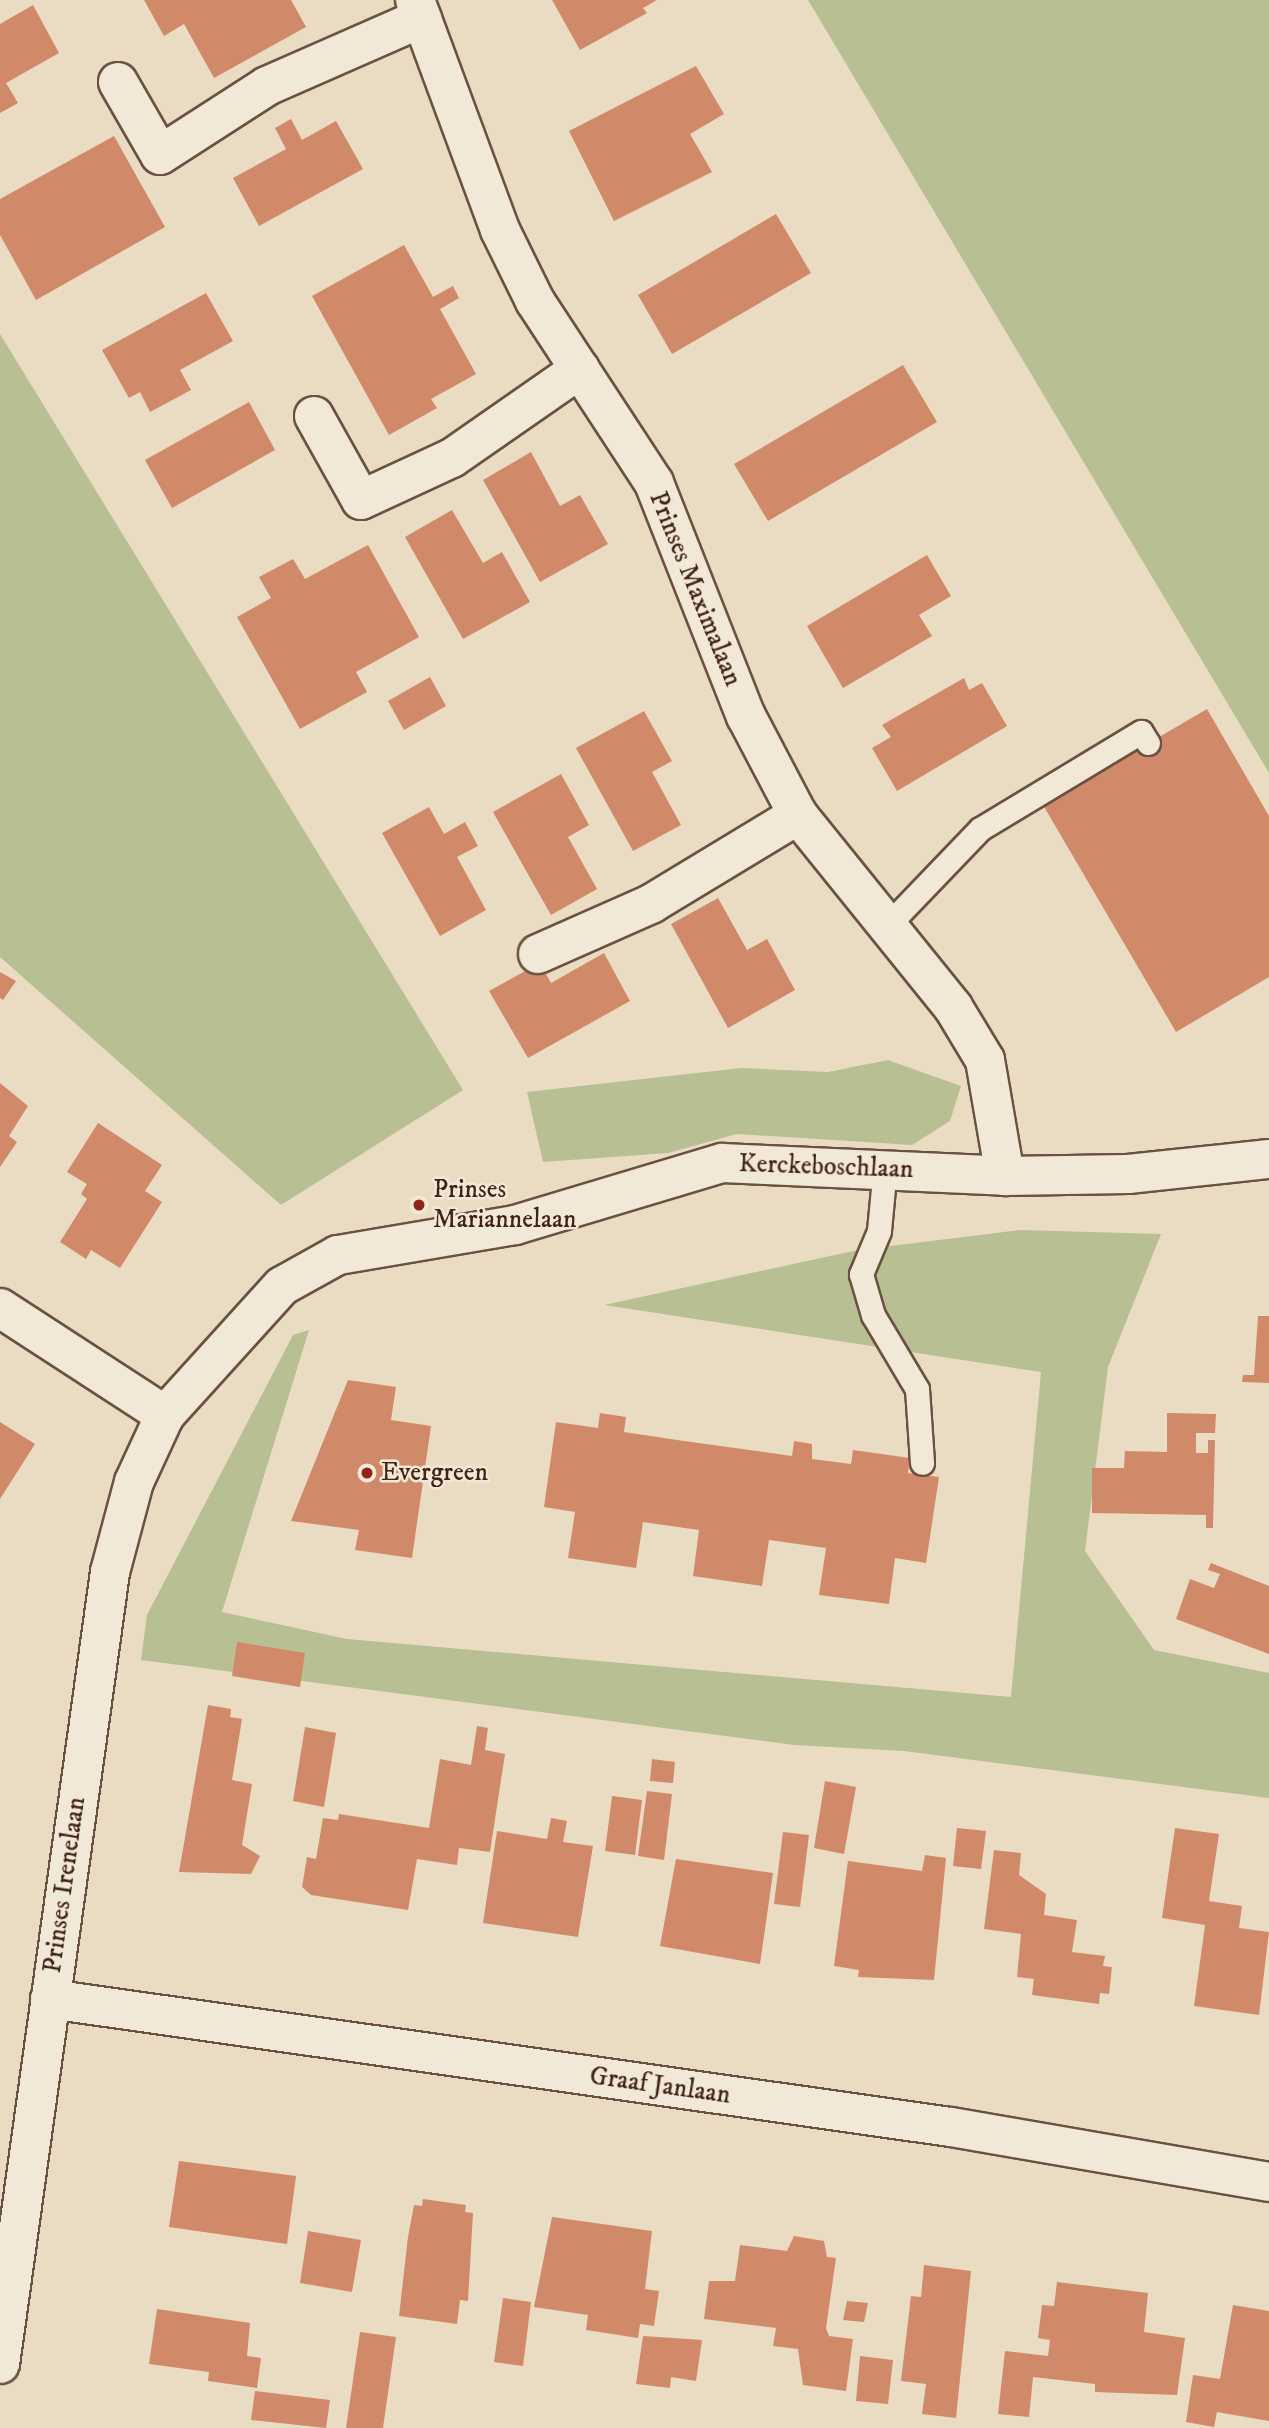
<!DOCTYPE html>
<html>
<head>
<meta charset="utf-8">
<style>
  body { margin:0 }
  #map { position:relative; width:1269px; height:2428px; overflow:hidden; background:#eadbc3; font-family:"IM FELL DW Pica",serif }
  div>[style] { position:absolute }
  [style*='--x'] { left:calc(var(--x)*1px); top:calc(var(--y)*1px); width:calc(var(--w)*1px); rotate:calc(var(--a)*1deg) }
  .green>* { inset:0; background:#b8c093 }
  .building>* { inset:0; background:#d08a6a }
  .roads { filter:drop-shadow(2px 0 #6b5141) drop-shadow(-2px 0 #6b5141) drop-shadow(0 2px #6b5141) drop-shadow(0 -2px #6b5141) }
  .service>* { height:23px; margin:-11.5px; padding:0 11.5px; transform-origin:11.5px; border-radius:11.5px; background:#f1e8d8 }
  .minor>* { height:38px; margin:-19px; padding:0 19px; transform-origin:19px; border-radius:19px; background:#f1e8d8 }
  .tertiary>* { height:38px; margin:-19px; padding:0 19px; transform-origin:19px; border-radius:19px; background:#f1e8d8 }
  .dots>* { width:19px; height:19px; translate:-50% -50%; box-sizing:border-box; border:4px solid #f1e8d8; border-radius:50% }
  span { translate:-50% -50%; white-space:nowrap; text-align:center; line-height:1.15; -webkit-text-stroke:5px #f1e8d8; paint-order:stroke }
  .street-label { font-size:26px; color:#412316 }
  .poi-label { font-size:26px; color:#412316 }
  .left { translate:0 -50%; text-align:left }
</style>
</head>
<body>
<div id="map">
  <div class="green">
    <i style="clip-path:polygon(808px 0,1269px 0,1269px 773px)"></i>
    <i style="clip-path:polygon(0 334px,463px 1090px,281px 1205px,0 957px)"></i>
    <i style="clip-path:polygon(888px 1060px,961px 1086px,950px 1121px,912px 1145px,737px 1134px,668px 1153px,543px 1162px,527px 1092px,741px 1068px,828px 1072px)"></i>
    <i style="clip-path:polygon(1020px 1230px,1161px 1234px,1108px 1367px,1085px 1551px,1154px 1650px,1269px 1673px,1269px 1798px,904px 1751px,794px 1745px,141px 1660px,147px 1615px,293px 1335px,309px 1330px,222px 1612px,347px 1639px,1011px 1697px,1041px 1372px,604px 1305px,858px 1250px)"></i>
  </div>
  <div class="building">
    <i style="clip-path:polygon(144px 0,291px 0,306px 27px,214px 78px,184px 24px,164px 36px)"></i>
    <i style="clip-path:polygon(552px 0,657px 0,643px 8px,647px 13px,580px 50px)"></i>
    <i style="clip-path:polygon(33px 5px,59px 53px,6px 83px,18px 103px,0 113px,0 24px)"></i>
    <i style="clip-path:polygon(696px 66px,724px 114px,690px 134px,712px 172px,614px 221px,569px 131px)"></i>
    <i style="clip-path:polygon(291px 119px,302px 140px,336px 121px,363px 169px,259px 226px,233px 178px,286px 149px,275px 128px)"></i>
    <i style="clip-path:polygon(114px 136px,165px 227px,36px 300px,0 235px,0 199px)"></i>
    <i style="clip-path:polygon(776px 214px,811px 273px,672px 354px,638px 295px)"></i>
    <i style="clip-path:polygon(404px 245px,433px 297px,453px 286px,459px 298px,440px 309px,476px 374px,431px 399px,437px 408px,389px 435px,312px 296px)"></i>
    <i style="clip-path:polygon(206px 293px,233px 341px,180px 370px,191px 390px,150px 412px,140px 392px,129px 398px,102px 350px)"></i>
    <i style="clip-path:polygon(903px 365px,937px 422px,768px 521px,734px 464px)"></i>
    <i style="clip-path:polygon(249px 402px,275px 450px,172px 508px,145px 460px)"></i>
    <i style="clip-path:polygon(531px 452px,560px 506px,580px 495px,608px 544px,540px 582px,483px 480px)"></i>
    <i style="clip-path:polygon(452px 510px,483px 563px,502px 552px,530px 602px,463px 639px,405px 537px)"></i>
    <i style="clip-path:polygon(368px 545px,419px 637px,356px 672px,367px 692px,300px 729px,237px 617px,271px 598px,259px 577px,293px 559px,305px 579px)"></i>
    <i style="clip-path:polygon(927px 555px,951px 596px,919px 615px,932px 636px,843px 688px,807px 626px)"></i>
    <i style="clip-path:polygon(430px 677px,446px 706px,404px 730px,388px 701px)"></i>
    <i style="clip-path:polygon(964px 678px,969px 690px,982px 683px,1007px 726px,897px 791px,872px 748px,891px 737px,882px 725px)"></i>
    <i style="clip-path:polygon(1207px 709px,1269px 816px,1269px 977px,1176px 1032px,1043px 805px)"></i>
    <i style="clip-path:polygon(644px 711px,672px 761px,652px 772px,681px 825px,633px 851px,576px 748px)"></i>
    <i style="clip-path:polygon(561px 774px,589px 825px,568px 837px,597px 889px,551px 915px,493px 812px)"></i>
    <i style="clip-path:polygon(429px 807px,444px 834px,465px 822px,478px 846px,457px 857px,486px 910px,440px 936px,382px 833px)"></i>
    <i style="clip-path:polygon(718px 898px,747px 950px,767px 939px,795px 990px,728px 1028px,671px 924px)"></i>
    <i style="clip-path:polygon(604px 953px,630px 1001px,528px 1058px,489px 991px,540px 963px,551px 983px)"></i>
    <i style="clip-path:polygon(0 972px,16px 981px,3px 1000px,0 998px)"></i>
    <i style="clip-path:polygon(0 1083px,28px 1106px,9px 1136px,17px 1142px,0 1167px)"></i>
    <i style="clip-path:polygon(98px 1123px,162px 1165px,145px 1191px,162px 1202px,120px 1268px,91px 1250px,86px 1259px,60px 1242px,87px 1199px,81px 1194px,87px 1184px,67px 1172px)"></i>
    <i style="clip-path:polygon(1258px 1316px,1269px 1316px,1269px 1383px,1242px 1382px,1243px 1375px,1254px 1375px)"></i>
    <i style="clip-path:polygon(348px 1380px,396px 1387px,391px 1420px,431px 1426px,412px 1558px,355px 1550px,359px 1530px,291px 1521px)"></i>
    <i style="clip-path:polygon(600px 1413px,626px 1417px,624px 1432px,684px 1441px,792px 1456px,794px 1441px,812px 1444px,812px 1459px,851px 1464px,853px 1450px,910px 1458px,908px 1473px,939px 1477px,926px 1563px,895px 1558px,889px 1604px,819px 1595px,826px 1548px,769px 1540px,762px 1586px,693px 1576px,699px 1530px,643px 1522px,636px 1568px,568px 1558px,575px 1512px,544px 1507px,556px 1422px,598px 1428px)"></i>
    <i style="clip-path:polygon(1167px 1413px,1216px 1414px,1215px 1433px,1196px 1433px,1196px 1453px,1208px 1453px,1208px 1440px,1215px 1440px,1213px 1528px,1206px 1528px,1206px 1515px,1092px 1513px,1092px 1468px,1124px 1468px,1125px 1451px,1167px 1452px)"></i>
    <i style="clip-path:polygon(0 1422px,35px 1444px,0 1499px)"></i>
    <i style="clip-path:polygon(1211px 1563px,1269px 1586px,1269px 1654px,1176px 1619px,1190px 1579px,1214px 1588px,1220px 1574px,1208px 1570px)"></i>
    <i style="clip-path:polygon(237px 1642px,305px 1653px,300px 1687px,232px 1676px)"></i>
    <i style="clip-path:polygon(208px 1705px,231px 1709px,230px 1717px,242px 1719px,232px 1780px,252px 1784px,242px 1845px,260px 1856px,251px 1874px,179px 1872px)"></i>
    <i style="clip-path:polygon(477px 1726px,488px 1728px,485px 1750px,505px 1754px,490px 1852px,459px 1848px,457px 1865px,417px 1859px,408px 1910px,311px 1895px,302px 1887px,307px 1857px,316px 1859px,323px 1818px,338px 1820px,339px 1814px,429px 1828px,440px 1759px,471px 1765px)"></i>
    <i style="clip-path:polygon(305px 1727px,336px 1733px,324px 1807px,293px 1801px)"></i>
    <i style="clip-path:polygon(652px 1759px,675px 1762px,673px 1783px,650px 1781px)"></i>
    <i style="clip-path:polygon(825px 1781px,856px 1787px,844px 1854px,814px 1848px)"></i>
    <i style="clip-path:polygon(647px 1791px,672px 1794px,664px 1860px,638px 1856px)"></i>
    <i style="clip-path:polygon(612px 1796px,642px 1800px,635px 1855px,605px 1851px)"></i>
    <i style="clip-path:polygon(551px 1818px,567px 1821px,563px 1842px,593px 1846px,578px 1937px,483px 1923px,497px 1831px,547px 1839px)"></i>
    <i style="clip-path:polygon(957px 1828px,986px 1831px,981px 1869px,953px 1866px)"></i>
    <i style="clip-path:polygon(1175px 1828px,1219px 1834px,1209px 1901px,1242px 1906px,1239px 1928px,1269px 1932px,1259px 2015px,1194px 2006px,1205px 1925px,1162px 1918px)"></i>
    <i style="clip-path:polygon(783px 1832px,809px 1835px,800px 1907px,774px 1904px)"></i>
    <i style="clip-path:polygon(994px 1850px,1021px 1853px,1019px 1875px,1046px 1894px,1044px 1915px,1077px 1920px,1072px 1952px,1105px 1956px,1103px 1966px,1112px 1967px,1109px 1994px,1100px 1993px,1099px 2004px,1032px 1995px,1034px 1979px,1017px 1977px,1021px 1934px,984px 1929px)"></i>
    <i style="clip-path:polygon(925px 1855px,946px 1858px,934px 1980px,858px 1977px,859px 1970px,834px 1966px,848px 1861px,922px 1871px)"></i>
    <i style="clip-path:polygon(676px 1859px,773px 1873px,760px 1964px,660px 1946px)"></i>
    <i style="clip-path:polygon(179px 2161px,296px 2176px,287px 2244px,169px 2227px)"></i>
    <i style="clip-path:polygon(423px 2199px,466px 2205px,465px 2212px,473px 2213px,468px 2301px,460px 2300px,457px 2324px,399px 2316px,408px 2237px,414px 2205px,422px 2206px)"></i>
    <i style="clip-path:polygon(552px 2217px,652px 2231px,645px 2289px,659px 2291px,654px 2326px,640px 2324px,638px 2338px,586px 2330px,588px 2315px,534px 2307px)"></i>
    <i style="clip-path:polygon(308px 2231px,361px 2240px,352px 2292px,300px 2283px)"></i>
    <i style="clip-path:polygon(794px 2236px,824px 2241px,827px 2257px,836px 2258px,826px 2328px,829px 2336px,853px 2339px,846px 2391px,803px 2385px,798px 2349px,773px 2346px,776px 2328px,704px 2319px,709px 2281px,735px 2281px,740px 2245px,787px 2251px)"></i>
    <i style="clip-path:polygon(924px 2265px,971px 2271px,956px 2418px,922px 2414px,926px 2384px,901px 2381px,911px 2296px,921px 2297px)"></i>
    <i style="clip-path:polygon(1057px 2282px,1148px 2293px,1144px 2332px,1185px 2338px,1177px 2395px,1095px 2392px,1095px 2384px,1033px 2377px,1029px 2417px,998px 2414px,1005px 2351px,1048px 2356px,1050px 2340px,1038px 2338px,1042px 2305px,1054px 2306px)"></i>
    <i style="clip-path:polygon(503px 2298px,531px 2302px,523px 2366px,494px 2362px)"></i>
    <i style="clip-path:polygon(847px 2301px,868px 2303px,864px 2322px,843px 2320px)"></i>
    <i style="clip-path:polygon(1233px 2305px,1269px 2311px,1269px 2421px,1217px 2412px,1214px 2427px,1186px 2422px,1193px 2375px,1220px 2379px)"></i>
    <i style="clip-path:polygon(157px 2309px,250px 2323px,247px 2356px,261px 2358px,257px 2388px,208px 2381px,209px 2372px,149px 2364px)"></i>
    <i style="clip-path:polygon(360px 2332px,396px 2337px,383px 2428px,346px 2428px)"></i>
    <i style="clip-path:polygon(643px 2336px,702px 2340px,696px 2381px,671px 2377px,670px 2388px,636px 2384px)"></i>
    <i style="clip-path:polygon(860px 2356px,893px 2360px,888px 2404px,856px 2401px)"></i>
    <i style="clip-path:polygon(255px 2391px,330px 2400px,326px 2428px,251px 2420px)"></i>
  </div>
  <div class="roads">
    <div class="service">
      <i style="--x:887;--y:926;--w:134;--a:-46.2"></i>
      <i style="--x:980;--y:829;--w:188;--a:-31.1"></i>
      <i style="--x:1141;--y:732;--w:13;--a:58"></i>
      <i style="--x:885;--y:1167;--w:64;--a:95.4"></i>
      <i style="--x:879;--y:1231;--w:47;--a:112.7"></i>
      <i style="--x:861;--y:1274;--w:43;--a:73.7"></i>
      <i style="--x:873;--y:1315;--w:86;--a:59.3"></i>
      <i style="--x:917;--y:1389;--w:74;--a:86.1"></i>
    </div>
    <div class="minor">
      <i style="--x:415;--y:0;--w:245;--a:69.7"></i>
      <i style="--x:500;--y:230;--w:79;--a:63.8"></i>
      <i style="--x:535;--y:301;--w:217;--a:56.8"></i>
      <i style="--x:654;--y:483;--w:251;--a:68.5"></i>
      <i style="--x:746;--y:716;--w:112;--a:62.3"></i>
      <i style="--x:798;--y:815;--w:247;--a:51.1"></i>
      <i style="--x:953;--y:1007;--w:62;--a:58.9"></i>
      <i style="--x:985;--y:1060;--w:118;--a:80.2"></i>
      <i style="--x:118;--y:82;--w:84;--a:60.1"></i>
      <i style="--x:160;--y:155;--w:127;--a:-32.8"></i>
      <i style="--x:267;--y:86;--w:169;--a:-23.7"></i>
      <i style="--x:314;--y:416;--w:96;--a:60.8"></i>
      <i style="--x:361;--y:500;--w:100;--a:-24.8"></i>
      <i style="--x:452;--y:458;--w:156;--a:-34.8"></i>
      <i style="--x:538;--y:954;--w:124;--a:-23.9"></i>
      <i style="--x:651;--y:904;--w:172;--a:-31.2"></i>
      <i style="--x:0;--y:1308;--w:197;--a:33"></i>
      <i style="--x:50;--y:1999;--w:910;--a:8.09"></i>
      <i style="--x:951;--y:2127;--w:323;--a:9.8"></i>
    </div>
    <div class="tertiary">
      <i style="--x:0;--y:2364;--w:800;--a:-82.09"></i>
      <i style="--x:110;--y:1572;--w:93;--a:-75.1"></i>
      <i style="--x:134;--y:1482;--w:74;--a:-65.2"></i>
      <i style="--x:165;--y:1415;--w:174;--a:-47.8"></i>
      <i style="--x:282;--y:1286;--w:64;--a:-29"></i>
      <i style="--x:338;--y:1255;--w:180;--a:-9.6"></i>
      <i style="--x:515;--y:1225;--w:216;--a:-16.7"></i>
      <i style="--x:722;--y:1163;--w:283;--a:2.6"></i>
      <i style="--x:1005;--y:1176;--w:123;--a:-0.9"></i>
      <i style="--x:1128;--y:1174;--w:142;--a:-6.1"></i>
    </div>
  </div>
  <div class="dots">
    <i style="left:419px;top:1205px;background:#8f2418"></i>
    <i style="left:367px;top:1473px;background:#8f2418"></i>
  </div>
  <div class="street-label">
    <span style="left:695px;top:589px;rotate:68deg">Prinses Maximalaan</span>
    <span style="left:826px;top:1167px;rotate:2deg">Kerckeboschlaan</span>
    <span style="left:65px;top:1885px;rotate:-82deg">Prinses Irenelaan</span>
    <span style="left:660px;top:2086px;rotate:8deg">Graaf Janlaan</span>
  </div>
  <div class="poi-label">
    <span class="left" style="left:433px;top:1205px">Prinses<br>Mariannelaan</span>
    <span class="left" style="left:381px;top:1473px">Evergreen</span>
  </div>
</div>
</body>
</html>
